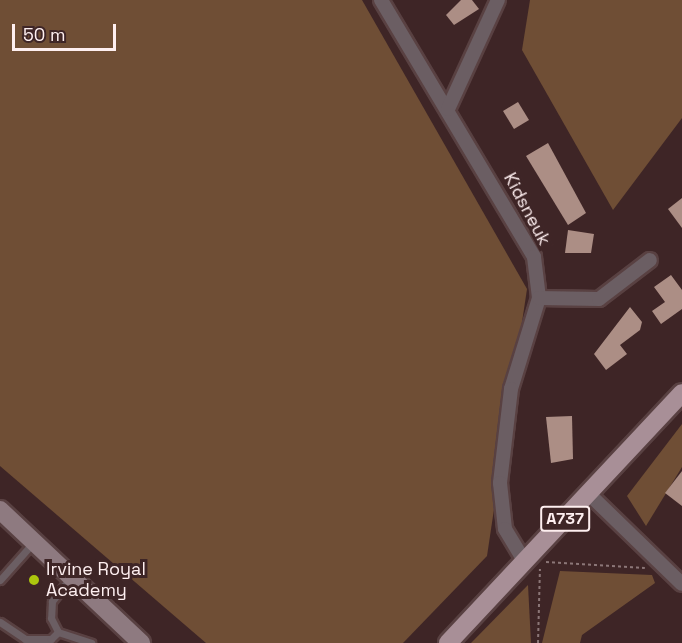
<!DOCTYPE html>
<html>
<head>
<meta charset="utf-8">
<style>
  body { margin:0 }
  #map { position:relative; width:682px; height:643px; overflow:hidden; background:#3e2526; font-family:"Space Grotesk",sans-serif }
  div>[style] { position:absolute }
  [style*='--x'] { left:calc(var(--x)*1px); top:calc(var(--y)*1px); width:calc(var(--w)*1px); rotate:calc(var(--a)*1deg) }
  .green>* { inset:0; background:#6f4e35 }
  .building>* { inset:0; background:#ac8e85 }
  .path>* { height:2px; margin-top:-1px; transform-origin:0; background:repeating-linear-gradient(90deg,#8b7677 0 3px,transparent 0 6px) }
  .roads { filter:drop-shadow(2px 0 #594142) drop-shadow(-2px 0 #594142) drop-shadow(0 2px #594142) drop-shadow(0 -2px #594142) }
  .lane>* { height:7px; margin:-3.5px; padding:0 3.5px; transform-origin:3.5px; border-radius:3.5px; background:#6b5e63 }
  .street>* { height:14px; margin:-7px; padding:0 7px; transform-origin:7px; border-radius:7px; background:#6b5e63 }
  .secondary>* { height:18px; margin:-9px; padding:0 9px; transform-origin:9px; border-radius:9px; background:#8e7a80 }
  .primary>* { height:18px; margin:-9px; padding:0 9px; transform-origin:9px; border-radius:9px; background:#a88f97 }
  .dots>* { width:16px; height:16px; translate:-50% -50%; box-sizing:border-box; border:3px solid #3e2526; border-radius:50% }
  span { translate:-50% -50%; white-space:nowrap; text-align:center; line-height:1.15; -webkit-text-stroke:6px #3e2526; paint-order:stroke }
  .shield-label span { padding:2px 4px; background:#3e2526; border:2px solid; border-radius:4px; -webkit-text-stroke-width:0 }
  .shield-label { font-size:16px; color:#feeff0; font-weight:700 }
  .street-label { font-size:18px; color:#feeff0 }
  .poi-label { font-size:18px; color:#feeff0 }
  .left { translate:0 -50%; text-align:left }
  .scale { position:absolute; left:12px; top:24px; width:104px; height:27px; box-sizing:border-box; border:3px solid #feeff0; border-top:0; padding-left:8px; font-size:18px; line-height:21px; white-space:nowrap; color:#feeff0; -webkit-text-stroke:4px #3e2526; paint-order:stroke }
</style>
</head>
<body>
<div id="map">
  <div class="green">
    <i style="clip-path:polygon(0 0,362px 0,527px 289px,487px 556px,403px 643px,206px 643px,0 466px)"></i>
    <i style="clip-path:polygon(530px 0,682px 0,682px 118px,613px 210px,522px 50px)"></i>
    <i style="clip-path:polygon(682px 424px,682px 467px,646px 526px,627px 496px)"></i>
    <i style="clip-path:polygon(560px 571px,652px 575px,655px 583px,582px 635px,580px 643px,542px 643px)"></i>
    <i style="clip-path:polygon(528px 585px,531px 643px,471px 643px)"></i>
  </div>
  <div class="building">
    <i style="clip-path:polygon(461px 0,472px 0,479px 9px,454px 25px,446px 15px)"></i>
    <i style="clip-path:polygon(518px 102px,529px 120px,514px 129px,503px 111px)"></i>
    <i style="clip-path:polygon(548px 143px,586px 213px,568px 225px,526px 156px)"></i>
    <i style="clip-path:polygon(682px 198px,682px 228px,668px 209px)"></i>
    <i style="clip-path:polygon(568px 230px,594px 234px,591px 253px,565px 253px)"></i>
    <i style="clip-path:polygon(671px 275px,682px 290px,682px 309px,661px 324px,652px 311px,665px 302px,654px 287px)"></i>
    <i style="clip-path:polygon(630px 307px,642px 322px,640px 330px,620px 345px,627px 354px,606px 370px,594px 354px)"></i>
    <i style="clip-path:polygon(572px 416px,573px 459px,551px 463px,546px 417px)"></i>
    <i style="clip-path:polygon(682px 471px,682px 506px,665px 493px)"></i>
  </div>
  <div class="path">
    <i style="--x:546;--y:562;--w:99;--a:3.5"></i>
    <i style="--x:538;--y:643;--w:74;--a:-88.5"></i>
  </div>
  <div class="roads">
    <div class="lane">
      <i style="--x:71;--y:577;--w:31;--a:128"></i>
      <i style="--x:52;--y:601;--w:17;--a:93"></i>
      <i style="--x:51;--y:618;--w:16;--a:63"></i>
      <i style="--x:58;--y:632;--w:35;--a:18"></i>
      <i style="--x:0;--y:580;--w:48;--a:-48.4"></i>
      <i style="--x:0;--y:622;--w:30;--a:34"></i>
      <i style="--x:25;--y:639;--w:26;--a:0"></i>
      <i style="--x:51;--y:639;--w:10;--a:-45"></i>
    </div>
    <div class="street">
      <i style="--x:381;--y:0;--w:299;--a:59.2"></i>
      <i style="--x:534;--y:257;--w:41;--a:83"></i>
      <i style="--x:539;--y:298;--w:95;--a:107.1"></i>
      <i style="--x:511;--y:389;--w:95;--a:96.7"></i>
      <i style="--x:500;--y:483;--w:46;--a:83.8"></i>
      <i style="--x:505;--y:529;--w:39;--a:59"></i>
      <i style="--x:448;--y:109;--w:120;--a:-65.4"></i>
      <i style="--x:539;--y:298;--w:60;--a:1"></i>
      <i style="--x:599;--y:299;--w:64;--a:-37.4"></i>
      <i style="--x:589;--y:494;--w:129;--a:44.1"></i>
    </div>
    <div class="secondary">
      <i style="--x:0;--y:510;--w:194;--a:43.3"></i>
    </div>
    <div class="primary">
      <i style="--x:448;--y:643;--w:342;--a:-46.9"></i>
    </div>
  </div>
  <div class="dots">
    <i style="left:34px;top:580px;background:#adc60e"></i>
  </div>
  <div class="shield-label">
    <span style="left:565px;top:519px">A737</span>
  </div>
  <div class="street-label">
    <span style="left:527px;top:209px;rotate:62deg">Kidsneuk</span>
  </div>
  <div class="poi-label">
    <span class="left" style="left:46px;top:580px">Irvine Royal<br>Academy</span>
  </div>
  <div class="scale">50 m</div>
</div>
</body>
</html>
